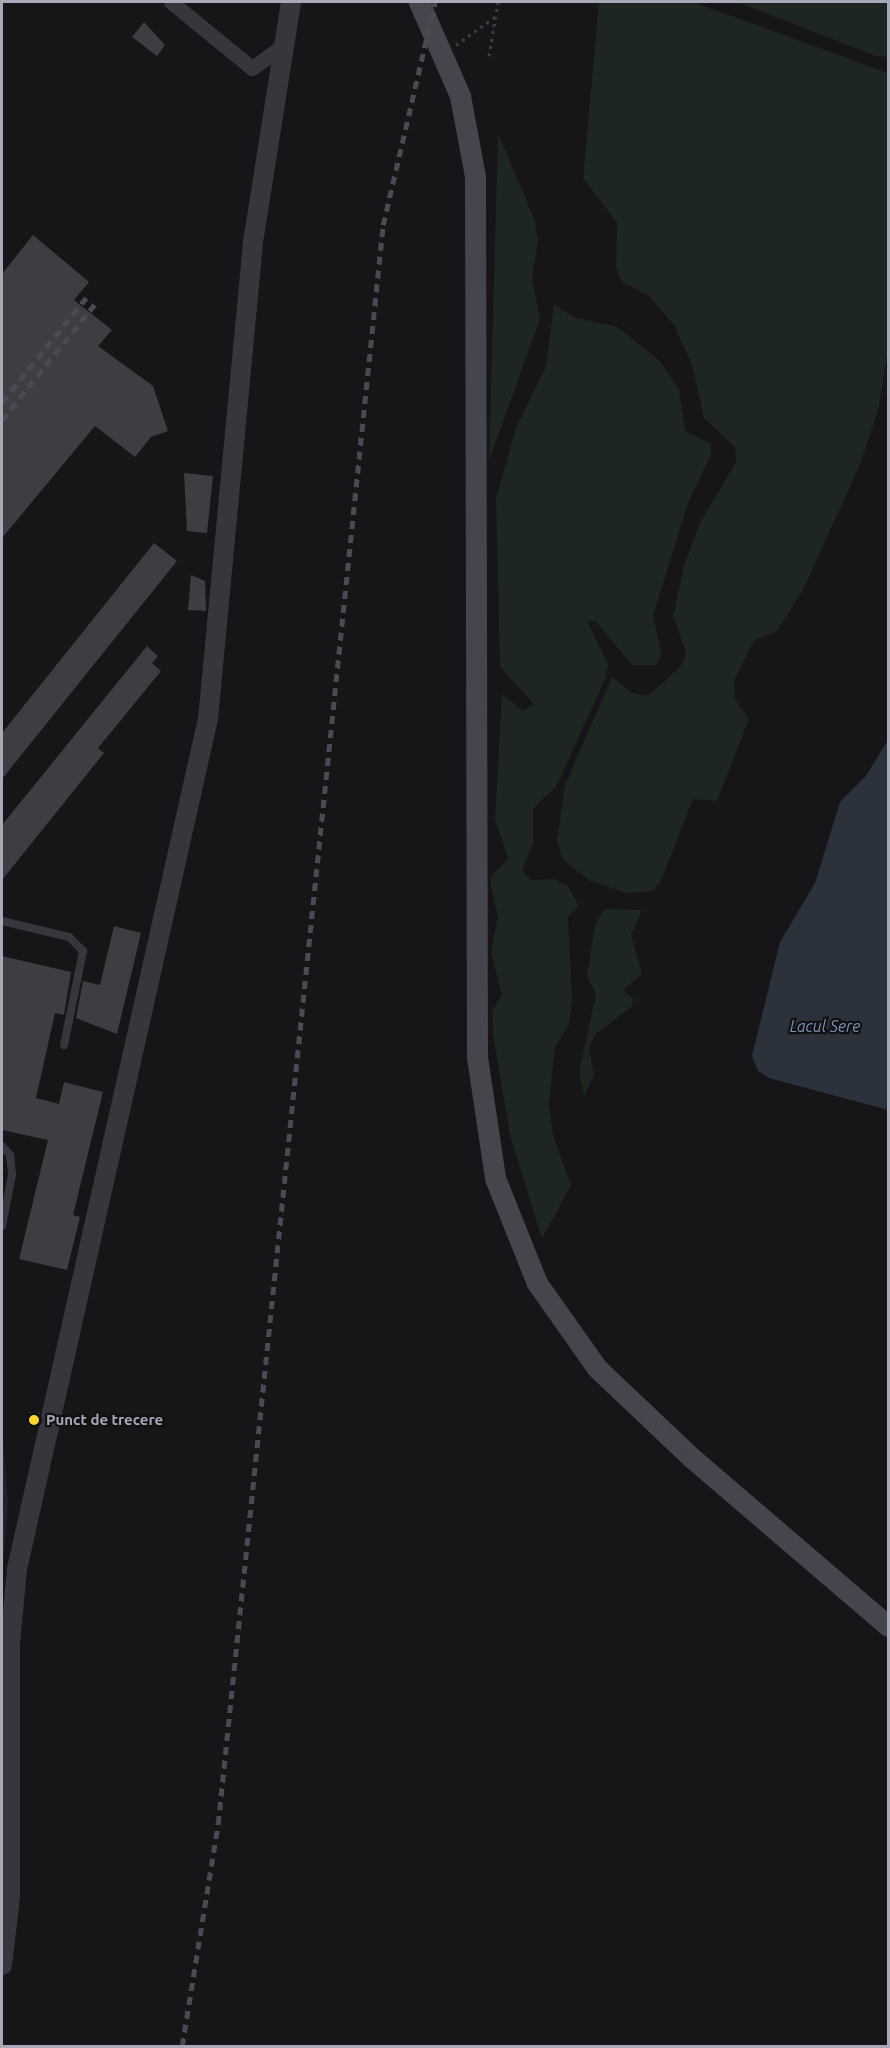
<!DOCTYPE html>
<html>
<head>
<meta charset="utf-8">
<style>
  body { margin:0 }
  #map { position:relative; width:890px; height:2048px; overflow:hidden; background:#161518; font-family:Ubuntu,sans-serif }
  div>[style] { position:absolute }
  [style*='--x'] { left:calc(var(--x)*1px); top:calc(var(--y)*1px); width:calc(var(--w)*1px); rotate:calc(var(--a)*1deg) }
  .built>* { inset:0; background:#222125 }
  .green>* { inset:0; background:#1d2620 }
  .water>* { inset:0; background:#2b323c }
  .building>* { inset:0; background:#3d3d42 }
  .path>* { height:3px; margin-top:-1.5px; transform-origin:0; background:repeating-linear-gradient(90deg,#3c3d44 0 3px,transparent 0 7.5px) }
  .service>* { height:8px; margin:-4px; padding:0 4px; transform-origin:4px; border-radius:4px; background:#36363d }
  .minor>* { height:15px; margin:-7.5px; padding:0 7.5px; transform-origin:7.5px; border-radius:7.5px; background:#36363d }
  .tertiary>* { height:20px; margin:-10px; padding:0 10px; transform-origin:10px; border-radius:10px; background:#36363d }
  .secondary>* { height:21px; margin:-10.5px; padding:0 10.5px; transform-origin:10.5px; border-radius:10.5px; background:#44454d }
  .rail>* { height:4.5px; margin-top:-2.25px; transform-origin:0; background:repeating-linear-gradient(90deg,#494a52 0 8px,transparent 0 14px) }
  .dots>* { width:16px; height:16px; translate:-50% -50%; box-sizing:border-box; border:3px solid #111013; border-radius:50% }
  span { translate:-50% -50%; white-space:nowrap; text-align:center; line-height:1.15; -webkit-text-stroke:4.5px #111013; paint-order:stroke }
  .poi-label { font-size:15px; color:#a7a9b8; font-weight:700 }
  .left { translate:0 -50%; text-align:left }
  .water-label { font-size:16px; color:#7c91b5; font-style:italic }
  .frame { position:absolute; inset:0; border:3px solid #a7a9b8; pointer-events:none }
</style>
</head>
<body>
<div id="map">
  <div class="built">
    <i style="clip-path:polygon(2px 1427px,8px 1500px,2px 1584px)"></i>
  </div>
  <div class="green">
    <i style="clip-path:polygon(599px 2px,693px 2px,888px 73px,888px 350px,878px 411px,861px 462px,803px 590px,776px 632px,754px 640px,734px 681px,735px 699px,749px 719px,717px 801px,693px 799px,660px 883px,652px 891px,626px 893px,589px 880px,563px 860px,557px 840px,565px 785px,612px 677px,632px 693px,648px 696px,682px 665px,686px 652px,673px 616px,684px 566px,700px 523px,736px 462px,735px 447px,704px 418px,692px 365px,674px 325px,649px 296px,622px 282px,616px 268px,617px 223px,583px 178px)"></i>
    <i style="clip-path:polygon(737px 2px,888px 2px,888px 57px,876px 56px)"></i>
    <i style="clip-path:polygon(498px 133px,535px 221px,538px 241px,532px 278px,540px 319px,489px 461px)"></i>
    <i style="clip-path:polygon(554px 305px,576px 318px,618px 327px,659px 360px,679px 389px,685px 431px,711px 444px,711px 455px,688px 503px,653px 616px,662px 655px,656px 665px,632px 665px,596px 622px,587px 621px,608px 664px,606px 677px,556px 787px,533px 809px,533px 844px,522px 870px,531px 880px,554px 879px,568px 886px,579px 906px,568px 916px,572px 999px,569px 1025px,555px 1047px,549px 1104px,553px 1135px,571px 1185px,542px 1239px,510px 1135px,493px 1035px,492px 1012px,502px 995px,491px 952px,498px 917px,491px 887px,491px 877px,508px 859px,495px 819px,502px 694px,523px 711px,534px 704px,500px 667px,496px 498px,516px 428px,546px 366px)"></i>
    <i style="clip-path:polygon(604px 909px,642px 910px,631px 935px,642px 974px,623px 990px,634px 999px,631px 1007px,595px 1035px,589px 1048px,594px 1075px,584px 1096px,579px 1072px,596px 994px,587px 976px,595px 925px)"></i>
  </div>
  <div class="water">
    <i style="clip-path:polygon(888px 740px,888px 1110px,769px 1078px,758px 1071px,752px 1056px,780px 942px,815px 883px,840px 802px,866px 776px)"></i>
  </div>
  <div class="building">
    <i style="clip-path:polygon(144px 22px,165px 45px,157px 56px,132px 37px)"></i>
    <i style="clip-path:polygon(33px 235px,89px 282px,74px 300px,112px 330px,98px 346px,153px 386px,168px 431px,151px 437px,135px 457px,95px 426px,2px 538px,2px 274px)"></i>
    <i style="clip-path:polygon(184px 473px,213px 476px,207px 533px,187px 531px)"></i>
    <i style="clip-path:polygon(154px 543px,177px 561px,2px 779px,2px 733px)"></i>
    <i style="clip-path:polygon(191px 575px,205px 581px,206px 611px,188px 610px)"></i>
    <i style="clip-path:polygon(147px 646px,158px 656px,152px 663px,161px 671px,98px 748px,104px 753px,2px 880px,2px 825px)"></i>
    <i style="clip-path:polygon(114px 926px,141px 933px,117px 1034px,76px 1018px,83px 981px,100px 985px)"></i>
    <i style="clip-path:polygon(2px 956px,71px 972px,64px 1015px,55px 1013px,36px 1098px,59px 1104px,64px 1082px,103px 1092px,73px 1215px,80px 1217px,67px 1270px,19px 1259px,48px 1140px,2px 1130px)"></i>
    <i style="clip-path:polygon(29px 1412px,40px 1413px,36px 1428px,28px 1427px)"></i>
  </div>
  <div class="path">
    <i style="--x:456;--y:45;--w:49;--a:-35.9"></i>
    <i style="--x:489;--y:56;--w:55;--a:-80.5"></i>
  </div>
  <div class="service">
    <i style="--x:2;--y:921;--w:69;--a:13.4"></i>
    <i style="--x:69;--y:937;--w:20;--a:45"></i>
    <i style="--x:83;--y:951;--w:96;--a:101.4"></i>
    <i style="--x:2;--y:1146;--w:12;--a:48"></i>
    <i style="--x:10;--y:1155;--w:20;--a:84"></i>
    <i style="--x:12;--y:1175;--w:52;--a:101.1"></i>
  </div>
  <div class="minor">
    <i style="--x:171;--y:2;--w:104;--a:39.2"></i>
    <i style="--x:252;--y:68;--w:41;--a:-36"></i>
  </div>
  <div class="tertiary">
    <i style="--x:2;--y:1965;--w:68;--a:-83.3"></i>
    <i style="--x:10;--y:1897;--w:253;--a:-90"></i>
    <i style="--x:10;--y:1644;--w:75;--a:-84.7"></i>
    <i style="--x:17;--y:1569;--w:871;--a:-77.34"></i>
    <i style="--x:208;--y:719;--w:485;--a:-84.6"></i>
    <i style="--x:254;--y:236;--w:237;--a:-81"></i>
  </div>
  <div class="secondary">
    <i style="--x:419;--y:2;--w:103;--a:66.4"></i>
    <i style="--x:460;--y:96;--w:81;--a:79.4"></i>
    <i style="--x:475;--y:176;--w:881;--a:89.87"></i>
    <i style="--x:477;--y:1057;--w:122;--a:81.5"></i>
    <i style="--x:495;--y:1178;--w:113;--a:68.2"></i>
    <i style="--x:537;--y:1283;--w:104;--a:54.8"></i>
    <i style="--x:597;--y:1368;--w:131;--a:43.5"></i>
    <i style="--x:692;--y:1458;--w:258;--a:40.6"></i>
  </div>
  <div class="rail">
    <i style="--x:2;--y:402;--w:134;--a:-51.1"></i>
    <i style="--x:2;--y:420;--w:149;--a:-51.3"></i>
    <i style="--x:182;--y:2046;--w:225;--a:-80.8"></i>
    <i style="--x:218;--y:1824;--w:1607;--a:-84.11"></i>
    <i style="--x:383;--y:225;--w:229;--a:-76.9"></i>
  </div>
  <div class="dots">
    <i style="left:34px;top:1420px;background:#f9d62c"></i>
  </div>
  <div class="poi-label">
    <span class="left" style="left:46px;top:1420px">Punct de trecere</span>
  </div>
  <div class="water-label">
    <span style="left:825px;top:1026px">Lacul Sere</span>
  </div>
  <div class="frame"></div>
</div>
</body>
</html>
